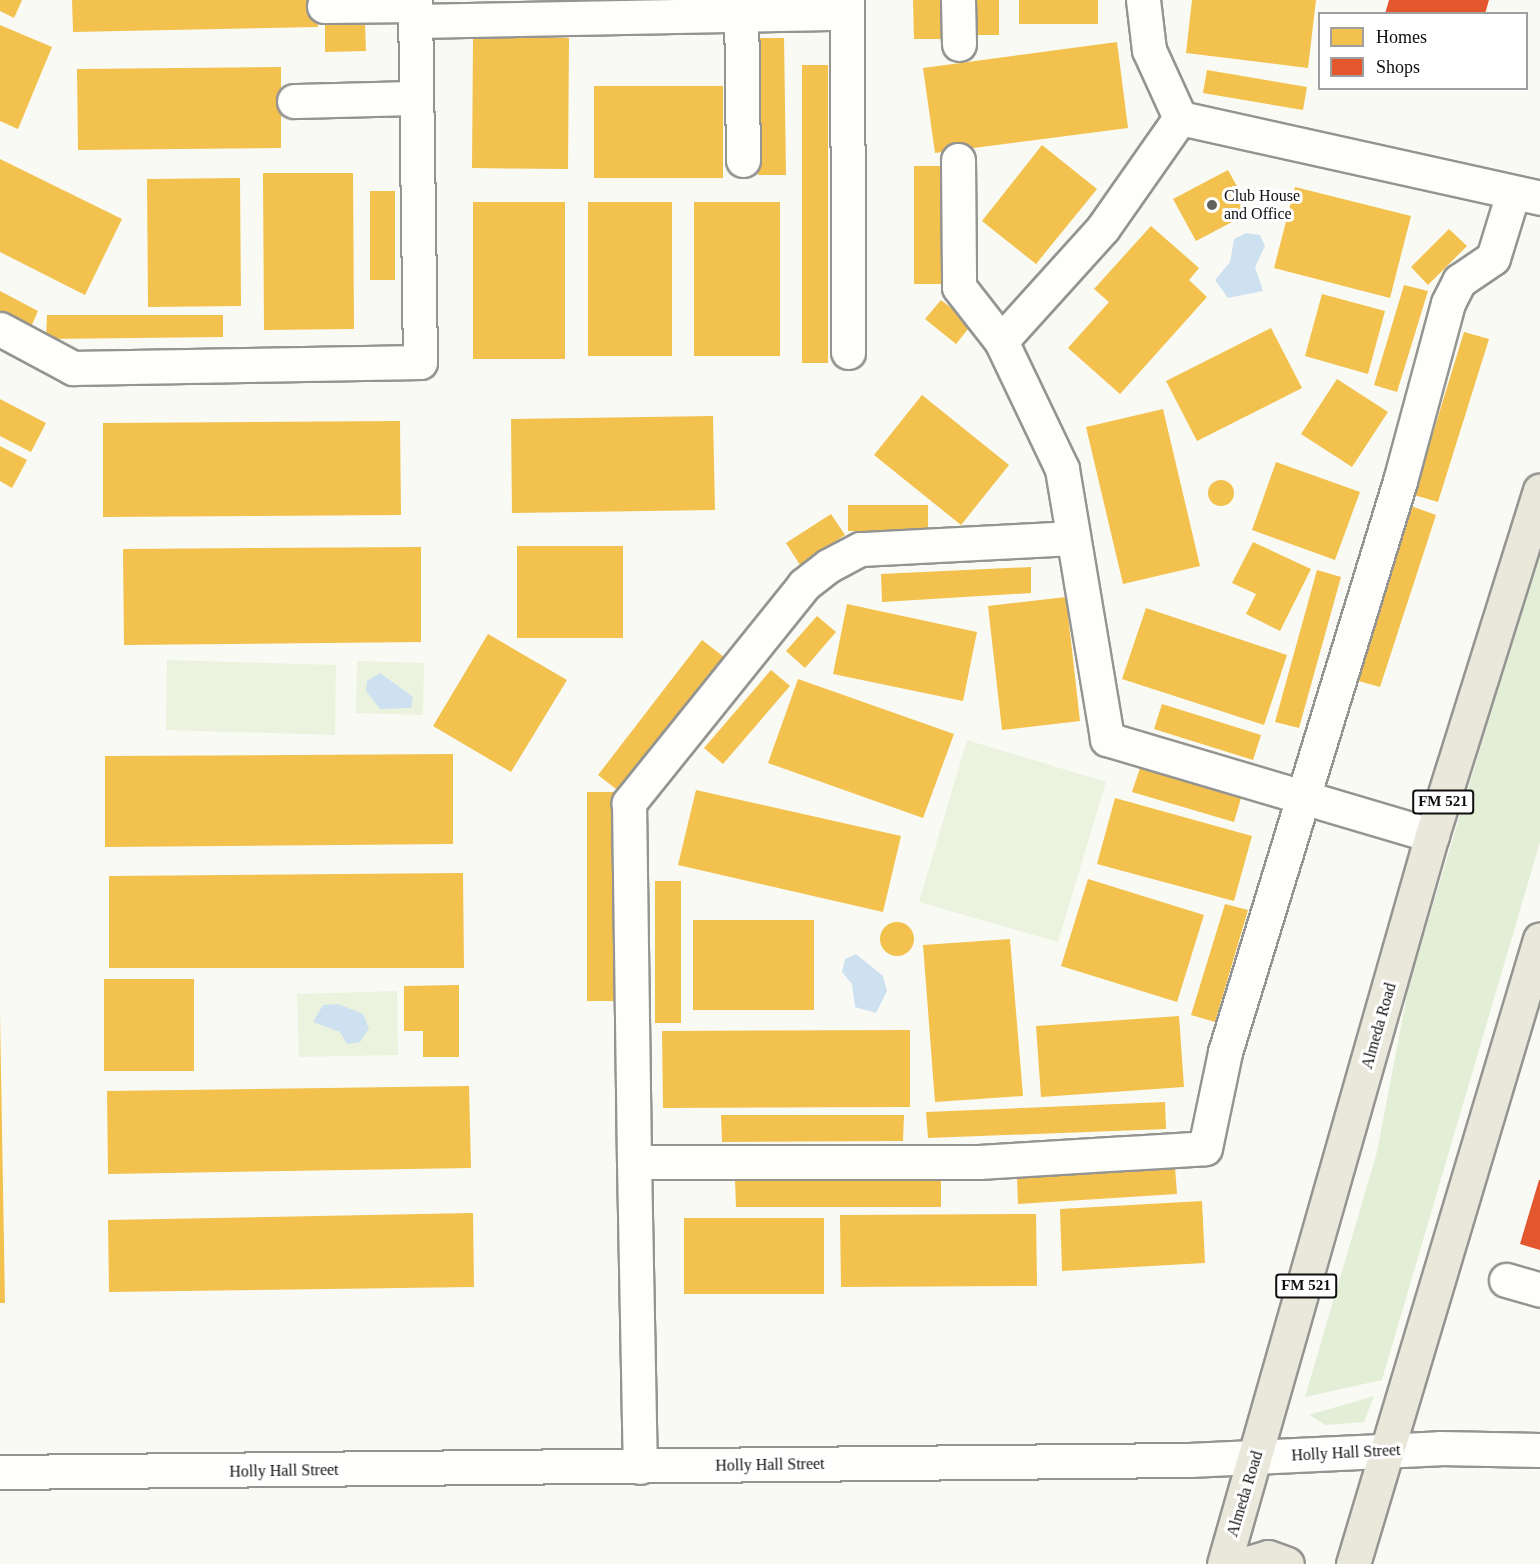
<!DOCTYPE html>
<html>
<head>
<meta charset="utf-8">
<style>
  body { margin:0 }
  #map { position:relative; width:1540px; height:1564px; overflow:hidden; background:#fafaf4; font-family:Georgia,serif }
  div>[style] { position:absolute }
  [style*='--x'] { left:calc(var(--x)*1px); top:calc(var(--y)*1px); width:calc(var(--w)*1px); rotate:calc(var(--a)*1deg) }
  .green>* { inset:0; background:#e2eed6 }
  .pitch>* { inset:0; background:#ebf3df }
  .water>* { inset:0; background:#cde1f1 }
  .homes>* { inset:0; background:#f2c14e }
  .round { border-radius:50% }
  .shops>* { inset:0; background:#e4572e }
  .roads { filter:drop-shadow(2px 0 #949492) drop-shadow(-2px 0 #949492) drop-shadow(0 2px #949492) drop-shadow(0 -2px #949492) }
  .minor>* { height:33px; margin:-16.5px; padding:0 16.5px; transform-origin:16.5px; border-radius:16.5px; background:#fefefd }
  .major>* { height:33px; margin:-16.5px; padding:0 16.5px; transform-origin:16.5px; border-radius:16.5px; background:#eae8db }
  .dots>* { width:16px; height:16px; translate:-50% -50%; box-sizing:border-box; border:3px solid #fff; border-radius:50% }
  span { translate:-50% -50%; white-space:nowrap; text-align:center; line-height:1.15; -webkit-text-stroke:6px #fff; paint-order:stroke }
  .shield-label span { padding:2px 4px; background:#fff; border:2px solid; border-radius:4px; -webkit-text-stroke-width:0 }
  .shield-label { font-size:15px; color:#0e0e0e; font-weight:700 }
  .poi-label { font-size:16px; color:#0e0e0e }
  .left { translate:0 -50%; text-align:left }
  .street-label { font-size:16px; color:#0e0e0e }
  .legend { position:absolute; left:1318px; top:12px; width:210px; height:78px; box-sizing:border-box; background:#fff; border:2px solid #9f9f9f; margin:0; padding:8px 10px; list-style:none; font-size:18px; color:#0e0e0e }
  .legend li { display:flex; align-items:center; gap:12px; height:30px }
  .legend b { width:30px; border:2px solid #9f9f9f }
</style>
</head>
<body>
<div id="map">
  <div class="green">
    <i style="clip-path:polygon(1540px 550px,1540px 842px,1382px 1380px,1305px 1397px,1377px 1152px,1409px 984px)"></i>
    <i style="clip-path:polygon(1374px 1396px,1364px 1422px,1326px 1425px,1309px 1415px)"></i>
  </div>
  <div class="pitch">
    <i style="clip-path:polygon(167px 660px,336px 665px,335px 735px,166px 730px)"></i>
    <i style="clip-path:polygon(357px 661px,424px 663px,423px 715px,356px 713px)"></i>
    <i style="clip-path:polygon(967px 740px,1106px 782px,1058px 942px,919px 902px)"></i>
    <i style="clip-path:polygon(397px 991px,398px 1055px,299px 1057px,297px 994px)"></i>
  </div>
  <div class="water">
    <i style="clip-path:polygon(1246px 233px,1260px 235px,1265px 246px,1255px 267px,1263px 291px,1228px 298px,1215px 280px,1230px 262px,1234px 239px)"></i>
    <i style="clip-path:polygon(380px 673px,413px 697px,411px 708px,380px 709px,366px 691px,367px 681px)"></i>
    <i style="clip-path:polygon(856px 954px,883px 976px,887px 991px,876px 1013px,855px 1007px,852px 984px,842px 972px,845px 959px)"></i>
    <i style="clip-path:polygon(338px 1004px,363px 1014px,369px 1028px,360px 1042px,347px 1044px,340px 1032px,313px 1022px,323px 1005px)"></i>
  </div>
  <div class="homes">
    <i style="clip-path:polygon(0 0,22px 0,14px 18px,0 11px)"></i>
    <i style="clip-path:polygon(72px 0,317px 0,318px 27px,73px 32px)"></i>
    <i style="clip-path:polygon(913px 0,941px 0,942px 39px,914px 39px)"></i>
    <i style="clip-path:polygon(974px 0,999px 0,999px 35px,975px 35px)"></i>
    <i style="clip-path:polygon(1019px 0,1098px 0,1098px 24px,1019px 24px)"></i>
    <i style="clip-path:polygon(1192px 0,1316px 0,1308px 68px,1186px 53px)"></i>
    <i style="clip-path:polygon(325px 24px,365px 24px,366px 51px,325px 52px)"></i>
    <i style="clip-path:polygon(0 25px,52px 47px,18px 129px,0 121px)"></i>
    <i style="clip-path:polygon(473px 38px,569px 38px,568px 169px,472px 168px)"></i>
    <i style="clip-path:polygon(755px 38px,784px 38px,786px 175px,758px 175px)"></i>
    <i style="clip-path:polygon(1117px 42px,1128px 128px,935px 153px,923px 68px)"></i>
    <i style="clip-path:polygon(802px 65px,828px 65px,828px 363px,802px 363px)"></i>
    <i style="clip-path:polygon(281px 67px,281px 148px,78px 150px,77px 69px)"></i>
    <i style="clip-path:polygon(1207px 70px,1307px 87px,1303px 110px,1203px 93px)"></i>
    <i style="clip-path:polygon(594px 86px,723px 86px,723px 178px,594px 178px)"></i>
    <i style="clip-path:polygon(1042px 145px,1097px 189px,1036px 264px,982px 221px)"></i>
    <i style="clip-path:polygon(0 159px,122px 219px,85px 295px,0 252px)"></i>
    <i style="clip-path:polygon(914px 166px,941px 166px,941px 284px,914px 284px)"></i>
    <i style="clip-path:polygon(1228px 170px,1251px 212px,1196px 241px,1173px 199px)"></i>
    <i style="clip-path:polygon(263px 173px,353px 173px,354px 329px,264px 330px)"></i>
    <i style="clip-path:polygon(240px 178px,241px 306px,148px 307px,147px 179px)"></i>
    <i style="clip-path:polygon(1295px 187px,1411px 216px,1390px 298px,1274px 268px)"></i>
    <i style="clip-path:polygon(370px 191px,395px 191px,395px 280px,370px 280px)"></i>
    <i style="clip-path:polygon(473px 202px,565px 202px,565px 359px,473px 359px)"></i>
    <i style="clip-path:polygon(588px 202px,672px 202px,672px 356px,588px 356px)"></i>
    <i style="clip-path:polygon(694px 202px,780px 202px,780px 356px,694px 356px)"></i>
    <i style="clip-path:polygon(1151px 226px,1199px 268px,1189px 280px,1207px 297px,1120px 394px,1068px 348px,1109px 302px,1094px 289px)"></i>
    <i style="clip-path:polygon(1449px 229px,1467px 246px,1428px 285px,1411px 267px)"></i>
    <i style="clip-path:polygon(1404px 285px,1428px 291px,1397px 392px,1374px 385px)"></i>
    <i style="clip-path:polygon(0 291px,38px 311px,27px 336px,0 321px)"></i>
    <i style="clip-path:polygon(1322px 294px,1385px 311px,1368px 374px,1305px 356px)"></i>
    <i style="clip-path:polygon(941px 300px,972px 324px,956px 344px,925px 319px)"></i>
    <i style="clip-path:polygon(47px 315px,223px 315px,223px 337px,46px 339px)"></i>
    <i style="clip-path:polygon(1271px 328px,1302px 388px,1197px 441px,1166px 381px)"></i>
    <i style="clip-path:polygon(1464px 332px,1489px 339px,1438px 502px,1414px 495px)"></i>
    <i style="clip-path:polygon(1337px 379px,1388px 412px,1352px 467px,1301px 434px)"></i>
    <i style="clip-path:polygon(922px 395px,1009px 465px,961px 525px,874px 455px)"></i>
    <i style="clip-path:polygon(0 399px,46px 423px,31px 452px,0 436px)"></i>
    <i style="clip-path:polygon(1163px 409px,1200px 566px,1123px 584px,1086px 427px)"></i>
    <i style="clip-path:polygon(713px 416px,715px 510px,512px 513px,511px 419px)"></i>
    <i style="clip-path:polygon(400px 421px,401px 515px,103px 517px,103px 423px)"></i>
    <i style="clip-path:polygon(0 446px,27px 460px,12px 488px,0 481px)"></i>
    <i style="clip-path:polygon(1276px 462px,1360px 492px,1335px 560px,1252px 530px)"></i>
    <i class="round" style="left:1208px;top:480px;width:26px;height:26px"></i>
    <i style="clip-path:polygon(848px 505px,928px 505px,928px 531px,848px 531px)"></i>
    <i style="clip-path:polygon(1411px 506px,1436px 515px,1380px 687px,1355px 680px)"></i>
    <i style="clip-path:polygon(831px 514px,845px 535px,800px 565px,786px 543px)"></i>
    <i style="clip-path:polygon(1253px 542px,1311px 569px,1280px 631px,1246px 614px,1256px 594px,1232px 583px)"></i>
    <i style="clip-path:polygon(517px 546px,623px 546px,623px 638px,517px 638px)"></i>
    <i style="clip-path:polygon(421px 547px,421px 642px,124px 645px,123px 549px)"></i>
    <i style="clip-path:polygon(1031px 567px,1031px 593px,882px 602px,881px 574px)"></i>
    <i style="clip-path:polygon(1317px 570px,1341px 577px,1299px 728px,1275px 722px)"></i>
    <i style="clip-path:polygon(1066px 597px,1080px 721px,1002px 730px,988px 606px)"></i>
    <i style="clip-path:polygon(847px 604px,977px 632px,963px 701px,833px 674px)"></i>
    <i style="clip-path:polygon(1146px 608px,1287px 655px,1264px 725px,1122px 679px)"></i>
    <i style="clip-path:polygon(817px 616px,836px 632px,805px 668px,786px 651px)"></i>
    <i style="clip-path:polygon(488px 634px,567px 680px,511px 772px,433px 726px)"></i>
    <i style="clip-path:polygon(702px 640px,724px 657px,620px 792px,598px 775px)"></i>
    <i style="clip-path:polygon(771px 670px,790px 686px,723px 764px,704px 748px)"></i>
    <i style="clip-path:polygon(798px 679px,954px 734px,923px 818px,768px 763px)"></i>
    <i style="clip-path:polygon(1162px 704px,1261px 735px,1253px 760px,1154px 729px)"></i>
    <i style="clip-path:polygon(453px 754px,453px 844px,105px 847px,105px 756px)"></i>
    <i style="clip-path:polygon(1140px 768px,1241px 798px,1234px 822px,1132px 792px)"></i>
    <i style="clip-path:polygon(696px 790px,901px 836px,883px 912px,678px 865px)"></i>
    <i style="clip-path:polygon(587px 792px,614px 792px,614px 1001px,587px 1001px)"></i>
    <i style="clip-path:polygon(1115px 798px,1252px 836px,1234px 901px,1097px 864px)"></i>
    <i style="clip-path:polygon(463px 873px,464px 968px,109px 968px,109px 876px)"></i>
    <i style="clip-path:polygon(1088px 879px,1204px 915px,1177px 1002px,1061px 966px)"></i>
    <i style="clip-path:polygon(655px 881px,681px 881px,681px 1023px,655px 1023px)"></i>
    <i style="clip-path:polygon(1225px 904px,1248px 910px,1215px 1022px,1191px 1015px)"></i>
    <i style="clip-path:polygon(693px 920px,814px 920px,814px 1010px,693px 1010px)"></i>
    <i class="round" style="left:880px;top:922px;width:34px;height:34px"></i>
    <i style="clip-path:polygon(1010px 939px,1023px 1096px,935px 1102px,923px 945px)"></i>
    <i style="clip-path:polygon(104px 979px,194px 979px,194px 1071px,104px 1071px)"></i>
    <i style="clip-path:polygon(459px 985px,459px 1057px,423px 1057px,423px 1031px,404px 1031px,404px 986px)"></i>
    <i style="clip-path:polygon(0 1014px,5px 1303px,0 1303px)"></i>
    <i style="clip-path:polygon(1179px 1016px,1184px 1087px,1041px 1097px,1036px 1026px)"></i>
    <i style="clip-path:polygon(910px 1030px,910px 1107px,663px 1108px,662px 1031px)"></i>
    <i style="clip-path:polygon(469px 1086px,471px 1168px,108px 1174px,107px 1091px)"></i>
    <i style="clip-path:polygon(1165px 1102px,1166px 1129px,928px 1138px,926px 1112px)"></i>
    <i style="clip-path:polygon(721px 1115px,904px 1115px,903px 1141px,722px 1142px)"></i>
    <i style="clip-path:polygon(1175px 1167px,1177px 1194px,1018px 1204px,1017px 1176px)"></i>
    <i style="clip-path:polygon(941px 1179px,941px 1207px,736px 1207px,735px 1180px)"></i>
    <i style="clip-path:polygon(1202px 1201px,1205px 1263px,1062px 1271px,1060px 1209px)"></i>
    <i style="clip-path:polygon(473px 1213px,474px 1287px,109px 1292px,108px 1220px)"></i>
    <i style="clip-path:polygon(1036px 1214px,1037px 1286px,841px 1287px,840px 1215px)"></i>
    <i style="clip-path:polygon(684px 1218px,824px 1218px,824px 1294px,684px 1294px)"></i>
  </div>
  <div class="shops">
    <i style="clip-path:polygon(1389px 0,1489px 0,1485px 14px,1385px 14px)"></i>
    <i style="clip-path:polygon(1539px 1180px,1540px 1180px,1540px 1250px,1520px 1244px)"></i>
  </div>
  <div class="roads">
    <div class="minor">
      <i style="--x:741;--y:0;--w:160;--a:89.3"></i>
      <i style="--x:847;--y:0;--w:352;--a:89.8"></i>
      <i style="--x:958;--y:0;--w:44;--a:88.7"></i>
      <i style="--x:324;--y:6;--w:91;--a:-0.6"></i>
      <i style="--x:415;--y:21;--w:432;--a:-1.1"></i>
      <i style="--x:294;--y:101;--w:122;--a:-1.4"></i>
      <i style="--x:1180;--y:118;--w:369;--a:12.5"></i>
      <i style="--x:958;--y:160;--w:127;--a:89.5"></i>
      <i style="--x:959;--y:287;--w:68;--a:52.1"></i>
      <i style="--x:1001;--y:341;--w:142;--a:64.5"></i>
      <i style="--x:1062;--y:469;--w:274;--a:80.5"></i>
      <i style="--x:1107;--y:739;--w:339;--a:16.5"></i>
      <i style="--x:0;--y:329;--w:83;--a:28.1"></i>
      <i style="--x:73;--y:368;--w:347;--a:-1"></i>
      <i style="--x:420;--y:362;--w:362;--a:-90.8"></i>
      <i style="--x:1001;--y:341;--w:152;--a:-47.9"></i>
      <i style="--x:1103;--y:228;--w:134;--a:-55"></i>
      <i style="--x:1180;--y:118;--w:75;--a:-114.5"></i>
      <i style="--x:1149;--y:50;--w:50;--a:-96.8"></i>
      <i style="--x:1073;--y:538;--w:213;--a:177"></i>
      <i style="--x:860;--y:549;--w:36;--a:152"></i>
      <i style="--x:828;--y:566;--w:31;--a:142"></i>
      <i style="--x:804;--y:585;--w:280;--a:128.8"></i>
      <i style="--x:629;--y:803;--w:359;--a:89.2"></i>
      <i style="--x:634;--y:1162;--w:345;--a:0"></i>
      <i style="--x:979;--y:1162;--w:226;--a:-3.5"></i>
      <i style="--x:1205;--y:1148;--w:98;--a:-78.2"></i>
      <i style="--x:1225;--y:1052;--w:597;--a:-72.96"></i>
      <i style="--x:1400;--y:481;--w:184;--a:-74.9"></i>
      <i style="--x:1448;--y:303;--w:25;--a:-63"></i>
      <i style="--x:1459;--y:281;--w:41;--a:-34.1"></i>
      <i style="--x:1493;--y:258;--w:68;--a:-72.9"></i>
      <i style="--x:634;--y:1162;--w:305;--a:88.9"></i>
      <i style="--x:1506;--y:1280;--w:35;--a:16"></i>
      <i style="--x:0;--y:1472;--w:1189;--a:-0.58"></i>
      <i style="--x:1189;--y:1460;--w:251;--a:-2.7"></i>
      <i style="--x:1440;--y:1448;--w:100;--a:1.1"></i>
    </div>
    <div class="major">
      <i style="--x:1224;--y:1564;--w:758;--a:-74.08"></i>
      <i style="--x:1432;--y:835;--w:361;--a:-72.6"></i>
      <i style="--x:1244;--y:1564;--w:25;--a:-16"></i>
      <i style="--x:1268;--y:1557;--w:20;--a:20"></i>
      <i style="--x:1353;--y:1564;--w:652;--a:-73.34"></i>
    </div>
  </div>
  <div class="dots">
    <i style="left:1212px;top:205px;background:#61615e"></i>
  </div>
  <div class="shield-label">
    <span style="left:1443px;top:802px">FM 521</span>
    <span style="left:1306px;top:1286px">FM 521</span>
  </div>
  <div class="poi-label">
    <span class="left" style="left:1224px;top:205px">Club House<br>and Office</span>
  </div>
  <div class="street-label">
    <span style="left:1379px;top:1026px;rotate:-74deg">Almeda Road</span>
    <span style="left:1346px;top:1453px;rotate:-3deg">Holly Hall Street</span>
    <span style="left:770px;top:1465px;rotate:-1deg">Holly Hall Street</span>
    <span style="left:284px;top:1471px;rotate:-1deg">Holly Hall Street</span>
    <span style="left:1245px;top:1494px;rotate:-73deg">Almeda Road</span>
  </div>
  <ul class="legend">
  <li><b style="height:16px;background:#f2c14e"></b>Homes</li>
  <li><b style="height:16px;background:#e4572e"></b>Shops</li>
  </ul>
</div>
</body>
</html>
